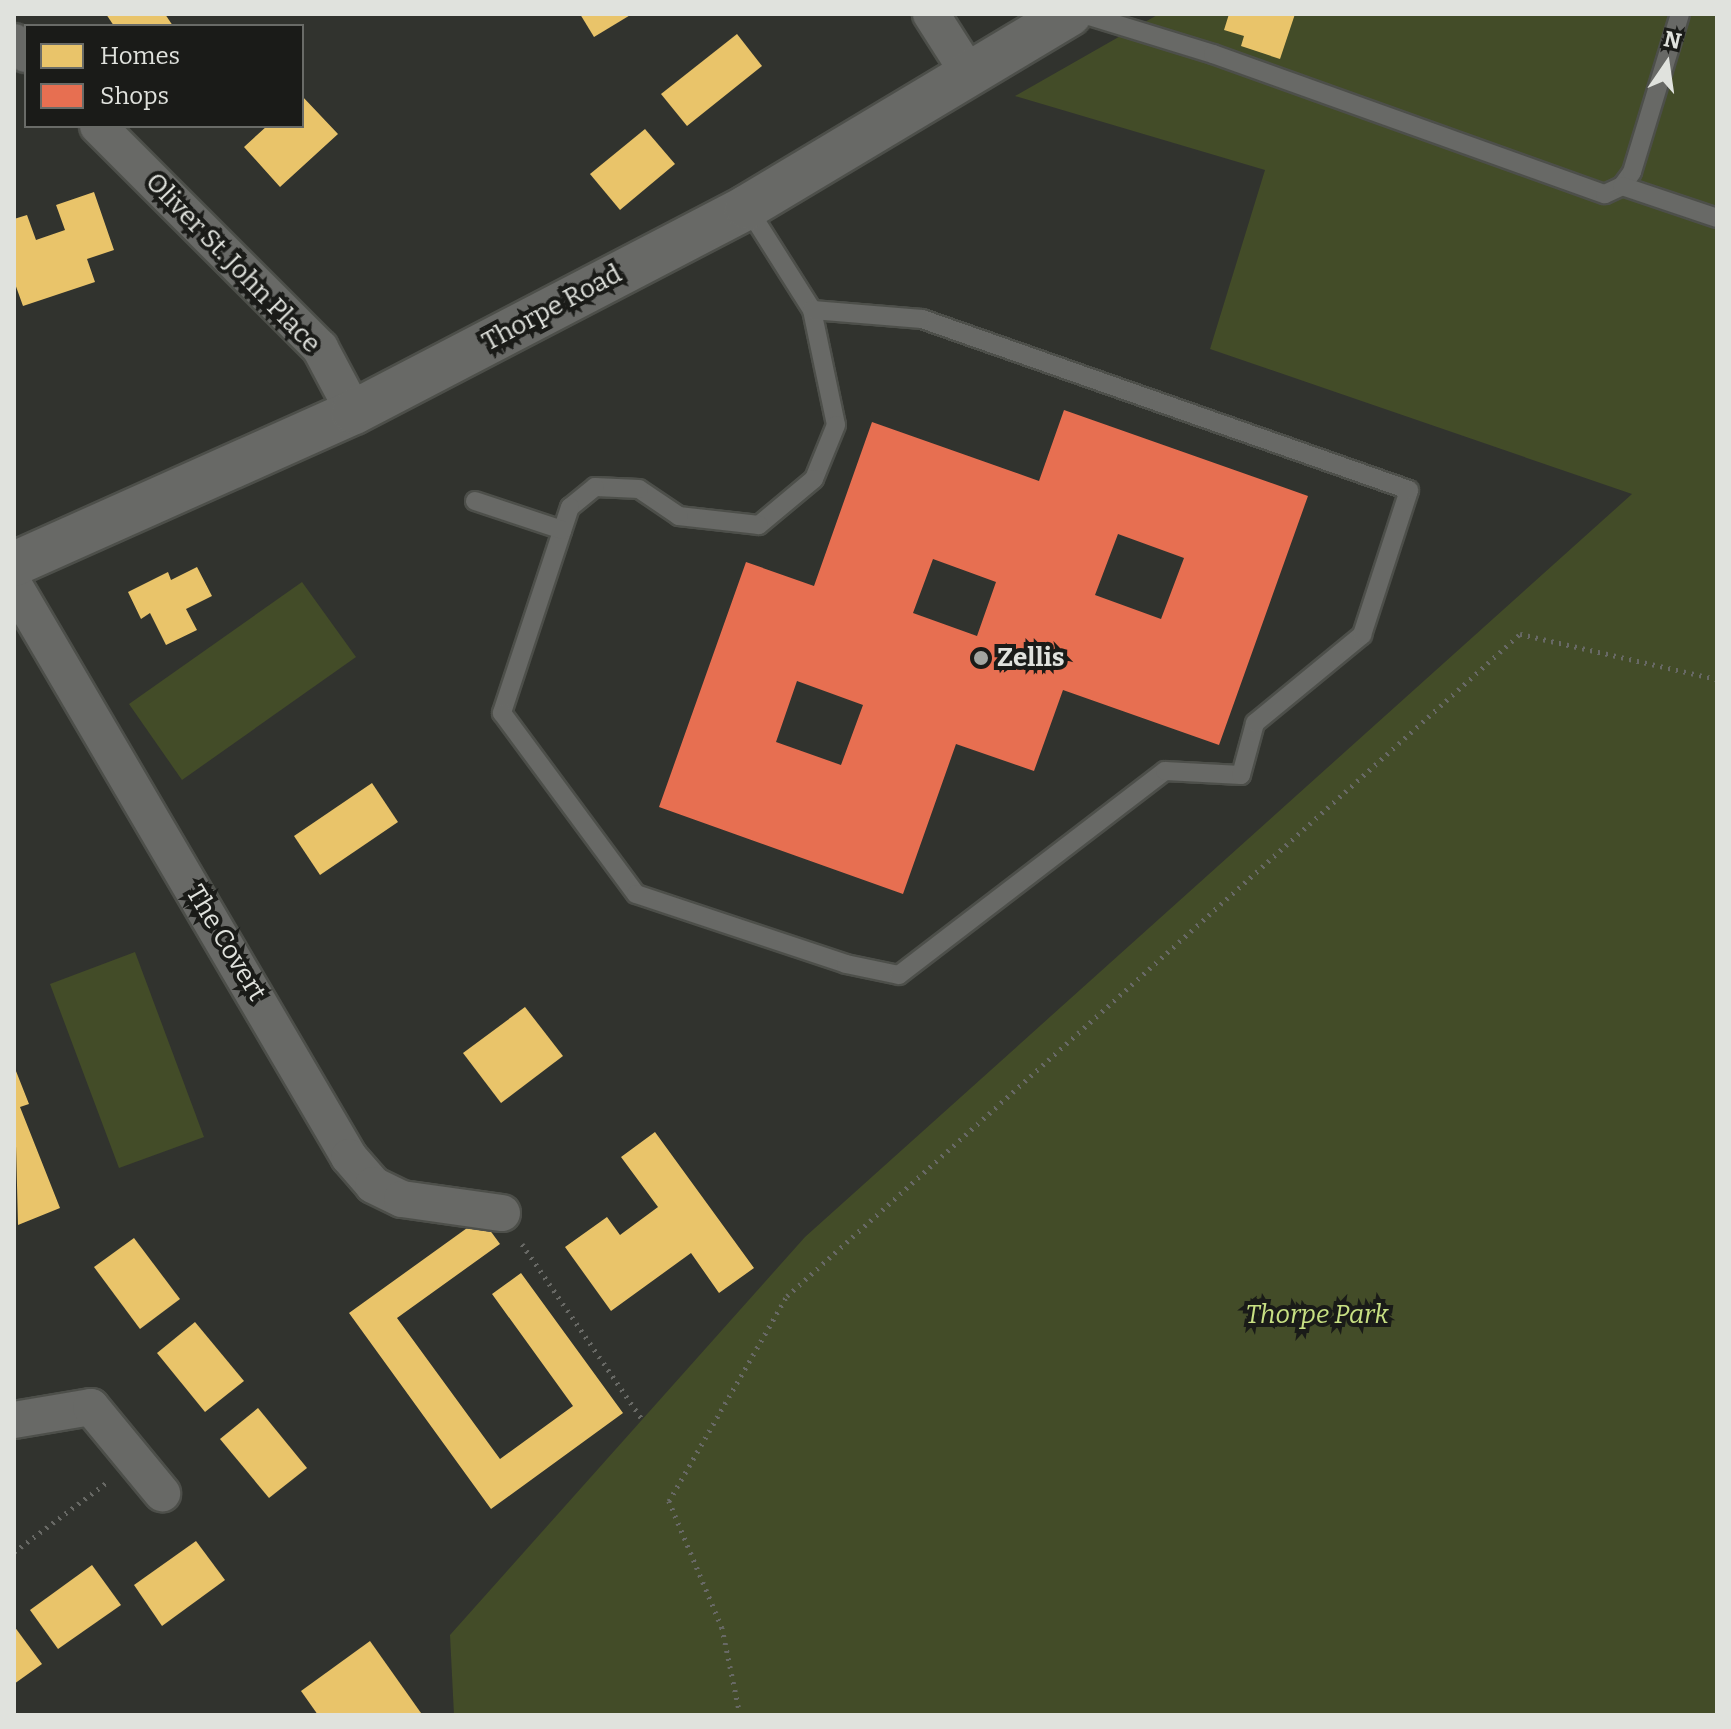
<!DOCTYPE html>
<html>
<head>
<meta charset="utf-8">
<style>
  body { margin:0 }
  #map { position:relative; width:1731px; height:1729px; overflow:hidden; background:#31332e; font-family:Bitter,serif }
  div>[style] { position:absolute }
  [style*='--x'] { left:calc(var(--x)*1px); top:calc(var(--y)*1px); width:calc(var(--w)*1px); rotate:calc(var(--a)*1deg) }
  .green>* { inset:0; background:#434c28 }
  .homes>* { inset:0; background:#e9c46a }
  .shops>* { inset:0; background:#e76f51 }
  .path>* { height:5px; margin-top:-2.5px; transform-origin:0; background:repeating-linear-gradient(90deg,#686965 0 2px,transparent 0 8px) }
  .roads { filter:drop-shadow(2px 0 #4d4f4a) drop-shadow(-2px 0 #4d4f4a) drop-shadow(0 2px #4d4f4a) drop-shadow(0 -2px #4d4f4a) }
  .service>* { height:18px; margin:-9px; padding:0 9px; transform-origin:9px; border-radius:9px; background:#686966 }
  .minor>* { height:36px; margin:-18px; padding:0 18px; transform-origin:18px; border-radius:18px; background:#686966 }
  .tertiary>* { height:44px; margin:-22px; padding:0 22px; transform-origin:22px; border-radius:22px; background:#686966 }
  .dots>* { width:22px; height:22px; translate:-50% -50%; box-sizing:border-box; border:4px solid #1a1b18; border-radius:50% }
  span { translate:-50% -50%; white-space:nowrap; text-align:center; line-height:1.15; -webkit-text-stroke:8px #1a1b18; paint-order:stroke }
  .street-label { font-size:26px; color:#e0e2dd }
  .poi-label { font-size:26px; color:#e0e2dd; font-weight:700 }
  .left { translate:0 -50%; text-align:left }
  .park-label { font-size:26px; color:#c8e083; font-style:italic }
  .frame { position:absolute; inset:0; border:16px solid #e0e2dd; pointer-events:none }
  .legend { position:absolute; left:24px; top:24px; width:280px; height:104px; box-sizing:border-box; background:#1a1b18; border:2px solid #696b67; margin:0; padding:10px 14px; list-style:none; font-size:24px; color:#e0e2dd }
  .legend li { display:flex; align-items:center; gap:16px; height:40px }
  .legend b { width:40px; border:2px solid #696b67 }
  .north { position:absolute; left:1627px; top:24px; width:80px; height:80px; -webkit-text-stroke:6px #1a1b18; paint-order:stroke; rotate:13deg; font-size:22px; font-weight:700; line-height:32px; text-align:center; color:#e0e2dd }
  .north::after { content:''; display:block; margin:auto; width:28px; height:36px; background:#e0e2dd; clip-path:polygon(50% 0,100% 100%,50% 72%,0 100%) }
</style>
</head>
<body>
<div id="map">
  <div class="green">
    <i style="clip-path:polygon(1159px 14px,1717px 14px,1717px 1715px,454px 1715px,450px 1635px,805px 1237px,1632px 494px,1210px 349px,1265px 170px,1015px 96px)"></i>
    <i style="clip-path:polygon(302px 582px,356px 657px,182px 780px,129px 704px)"></i>
    <i style="clip-path:polygon(135px 952px,204px 1137px,119px 1168px,50px 984px)"></i>
  </div>
  <div class="homes">
    <i style="clip-path:polygon(106px 14px,165px 14px,173px 26px,114px 26px)"></i>
    <i style="clip-path:polygon(580px 14px,632px 14px,594px 37px)"></i>
    <i style="clip-path:polygon(1229px 14px,1295px 14px,1280px 59px,1241px 46px,1244px 36px,1224px 30px)"></i>
    <i style="clip-path:polygon(737px 34px,762px 66px,687px 126px,661px 94px)"></i>
    <i style="clip-path:polygon(302px 96px,338px 134px,280px 187px,244px 147px,267px 126px,302px 126px)"></i>
    <i style="clip-path:polygon(645px 129px,675px 164px,620px 210px,590px 174px)"></i>
    <i style="clip-path:polygon(94px 192px,114px 250px,87px 259px,95px 282px,23px 306px,14px 281px,14px 219px,27px 215px,36px 240px,65px 230px,56px 205px)"></i>
    <i style="clip-path:polygon(197px 567px,212px 596px,186px 609px,197px 630px,166px 645px,150px 613px,141px 619px,128px 592px,168px 572px,171px 580px)"></i>
    <i style="clip-path:polygon(372px 783px,398px 822px,320px 875px,294px 836px)"></i>
    <i style="clip-path:polygon(525px 1007px,563px 1056px,501px 1103px,463px 1053px)"></i>
    <i style="clip-path:polygon(14px 1066px,29px 1104px,20px 1107px,60px 1208px,18px 1225px)"></i>
    <i style="clip-path:polygon(655px 1132px,754px 1268px,719px 1293px,691px 1253px,611px 1311px,565px 1247px,607px 1217px,620px 1235px,658px 1207px,621px 1157px)"></i>
    <i style="clip-path:polygon(481px 1218px,500px 1244px,397px 1318px,500px 1459px,573px 1406px,492px 1294px,521px 1273px,623px 1413px,491px 1509px,349px 1313px)"></i>
    <i style="clip-path:polygon(134px 1238px,180px 1299px,140px 1329px,94px 1267px)"></i>
    <i style="clip-path:polygon(195px 1322px,244px 1381px,205px 1412px,157px 1353px)"></i>
    <i style="clip-path:polygon(258px 1408px,307px 1468px,269px 1498px,220px 1439px)"></i>
    <i style="clip-path:polygon(196px 1541px,225px 1580px,162px 1626px,134px 1585px)"></i>
    <i style="clip-path:polygon(92px 1565px,121px 1605px,58px 1649px,30px 1610px)"></i>
    <i style="clip-path:polygon(14px 1626px,42px 1664px,14px 1684px)"></i>
    <i style="clip-path:polygon(370px 1641px,421px 1713px,318px 1715px,301px 1691px)"></i>
  </div>
  <div class="shops">
    <i style="clip-path:polygon(evenodd,1064px 410px,1308px 496px,1219px 745px,1063px 690px,1034px 771px,956px 744px,903px 894px,659px 807px,746px 562px,814px 586px,872px 422px,1039px 481px,1064px 410px,1118px 534px,1184px 558px,1161px 619px,1095px 595px,1118px 534px,1064px 410px,933px 559px,996px 582px,977px 636px,913px 613px,933px 559px,1064px 410px,797px 681px,863px 705px,841px 765px,776px 742px,797px 681px)"></i>
  </div>
  <div class="path">
    <i style="--x:522;--y:1244;--w:212;--a:55.6"></i>
    <i style="--x:14;--y:1552;--w:115;--a:-36.9"></i>
    <i style="--x:740;--y:1715;--w:89;--a:-101.7"></i>
    <i style="--x:722;--y:1628;--w:138;--a:-112.7"></i>
    <i style="--x:669;--y:1501;--w:237;--a:-60.1"></i>
    <i style="--x:787;--y:1296;--w:988;--a:-42.09"></i>
    <i style="--x:1520;--y:634;--w:202;--a:12.9"></i>
  </div>
  <div class="roads">
    <div class="service">
      <i style="--x:1083;--y:14;--w:136;--a:17.1"></i>
      <i style="--x:1213;--y:54;--w:416;--a:19.7"></i>
      <i style="--x:1605;--y:194;--w:19;--a:-25"></i>
      <i style="--x:1622;--y:186;--w:17;--a:-54"></i>
      <i style="--x:1632;--y:172;--w:165;--a:-73.1"></i>
      <i style="--x:1622;--y:186;--w:100;--a:18.6"></i>
      <i style="--x:747;--y:207;--w:122;--a:57.7"></i>
      <i style="--x:812;--y:310;--w:117;--a:78.2"></i>
      <i style="--x:836;--y:425;--w:58;--a:112.2"></i>
      <i style="--x:814;--y:479;--w:72;--a:140.1"></i>
      <i style="--x:759;--y:525;--w:81;--a:-173.6"></i>
      <i style="--x:679;--y:516;--w:48;--a:-146"></i>
      <i style="--x:639;--y:489;--w:44;--a:-177.4"></i>
      <i style="--x:595;--y:487;--w:32;--a:141"></i>
      <i style="--x:570;--y:507;--w:217;--a:108.3"></i>
      <i style="--x:502;--y:713;--w:225;--a:53.5"></i>
      <i style="--x:636;--y:894;--w:221;--a:18.4"></i>
      <i style="--x:846;--y:964;--w:54;--a:11.7"></i>
      <i style="--x:899;--y:975;--w:335;--a:-37.5"></i>
      <i style="--x:1165;--y:771;--w:76;--a:3"></i>
      <i style="--x:1241;--y:775;--w:54;--a:-74.9"></i>
      <i style="--x:1255;--y:723;--w:139;--a:-39.4"></i>
      <i style="--x:1362;--y:635;--w:152;--a:-72"></i>
      <i style="--x:1409;--y:490;--w:516;--a:-160.65"></i>
      <i style="--x:922;--y:319;--w:110;--a:-175.3"></i>
      <i style="--x:475;--y:501;--w:92;--a:18.4"></i>
    </div>
    <div class="minor">
      <i style="--x:931;--y:14;--w:69;--a:57.5"></i>
      <i style="--x:14;--y:42;--w:17;--a:45"></i>
      <i style="--x:98;--y:126;--w:314;--a:45"></i>
      <i style="--x:320;--y:348;--w:72;--a:62"></i>
      <i style="--x:14;--y:585;--w:663;--a:59.64"></i>
      <i style="--x:349;--y:1157;--w:37;--a:49"></i>
      <i style="--x:373;--y:1185;--w:32;--a:26"></i>
      <i style="--x:402;--y:1199;--w:101;--a:8"></i>
      <i style="--x:14;--y:1420;--w:78;--a:-9.6"></i>
      <i style="--x:91;--y:1407;--w:112;--a:50.5"></i>
    </div>
    <div class="tertiary">
      <i style="--x:14;--y:564;--w:372;--a:-24.1"></i>
      <i style="--x:354;--y:412;--w:443;--a:-27.5"></i>
      <i style="--x:747;--y:207;--w:376;--a:-30.9"></i>
    </div>
  </div>
  <div class="dots">
    <i style="left:981px;top:658px;background:#a3a5a0"></i>
  </div>
  <div class="street-label">
    <span style="left:233px;top:263px;rotate:46deg">Oliver St. John Place</span>
    <span style="left:552px;top:308px;rotate:-28deg">Thorpe Road</span>
    <span style="left:226px;top:943px;rotate:59deg">The Covert</span>
  </div>
  <div class="poi-label">
    <span class="left" style="left:997px;top:658px">Zellis</span>
  </div>
  <div class="park-label">
    <span style="left:1317px;top:1315px">Thorpe Park</span>
  </div>
  <div class="frame"></div>
  <ul class="legend">
  <li><b style="height:22px;background:#e9c46a"></b>Homes</li>
  <li><b style="height:22px;background:#e76f51"></b>Shops</li>
  </ul>
  <div class="north">N</div>
</div>
</body>
</html>
